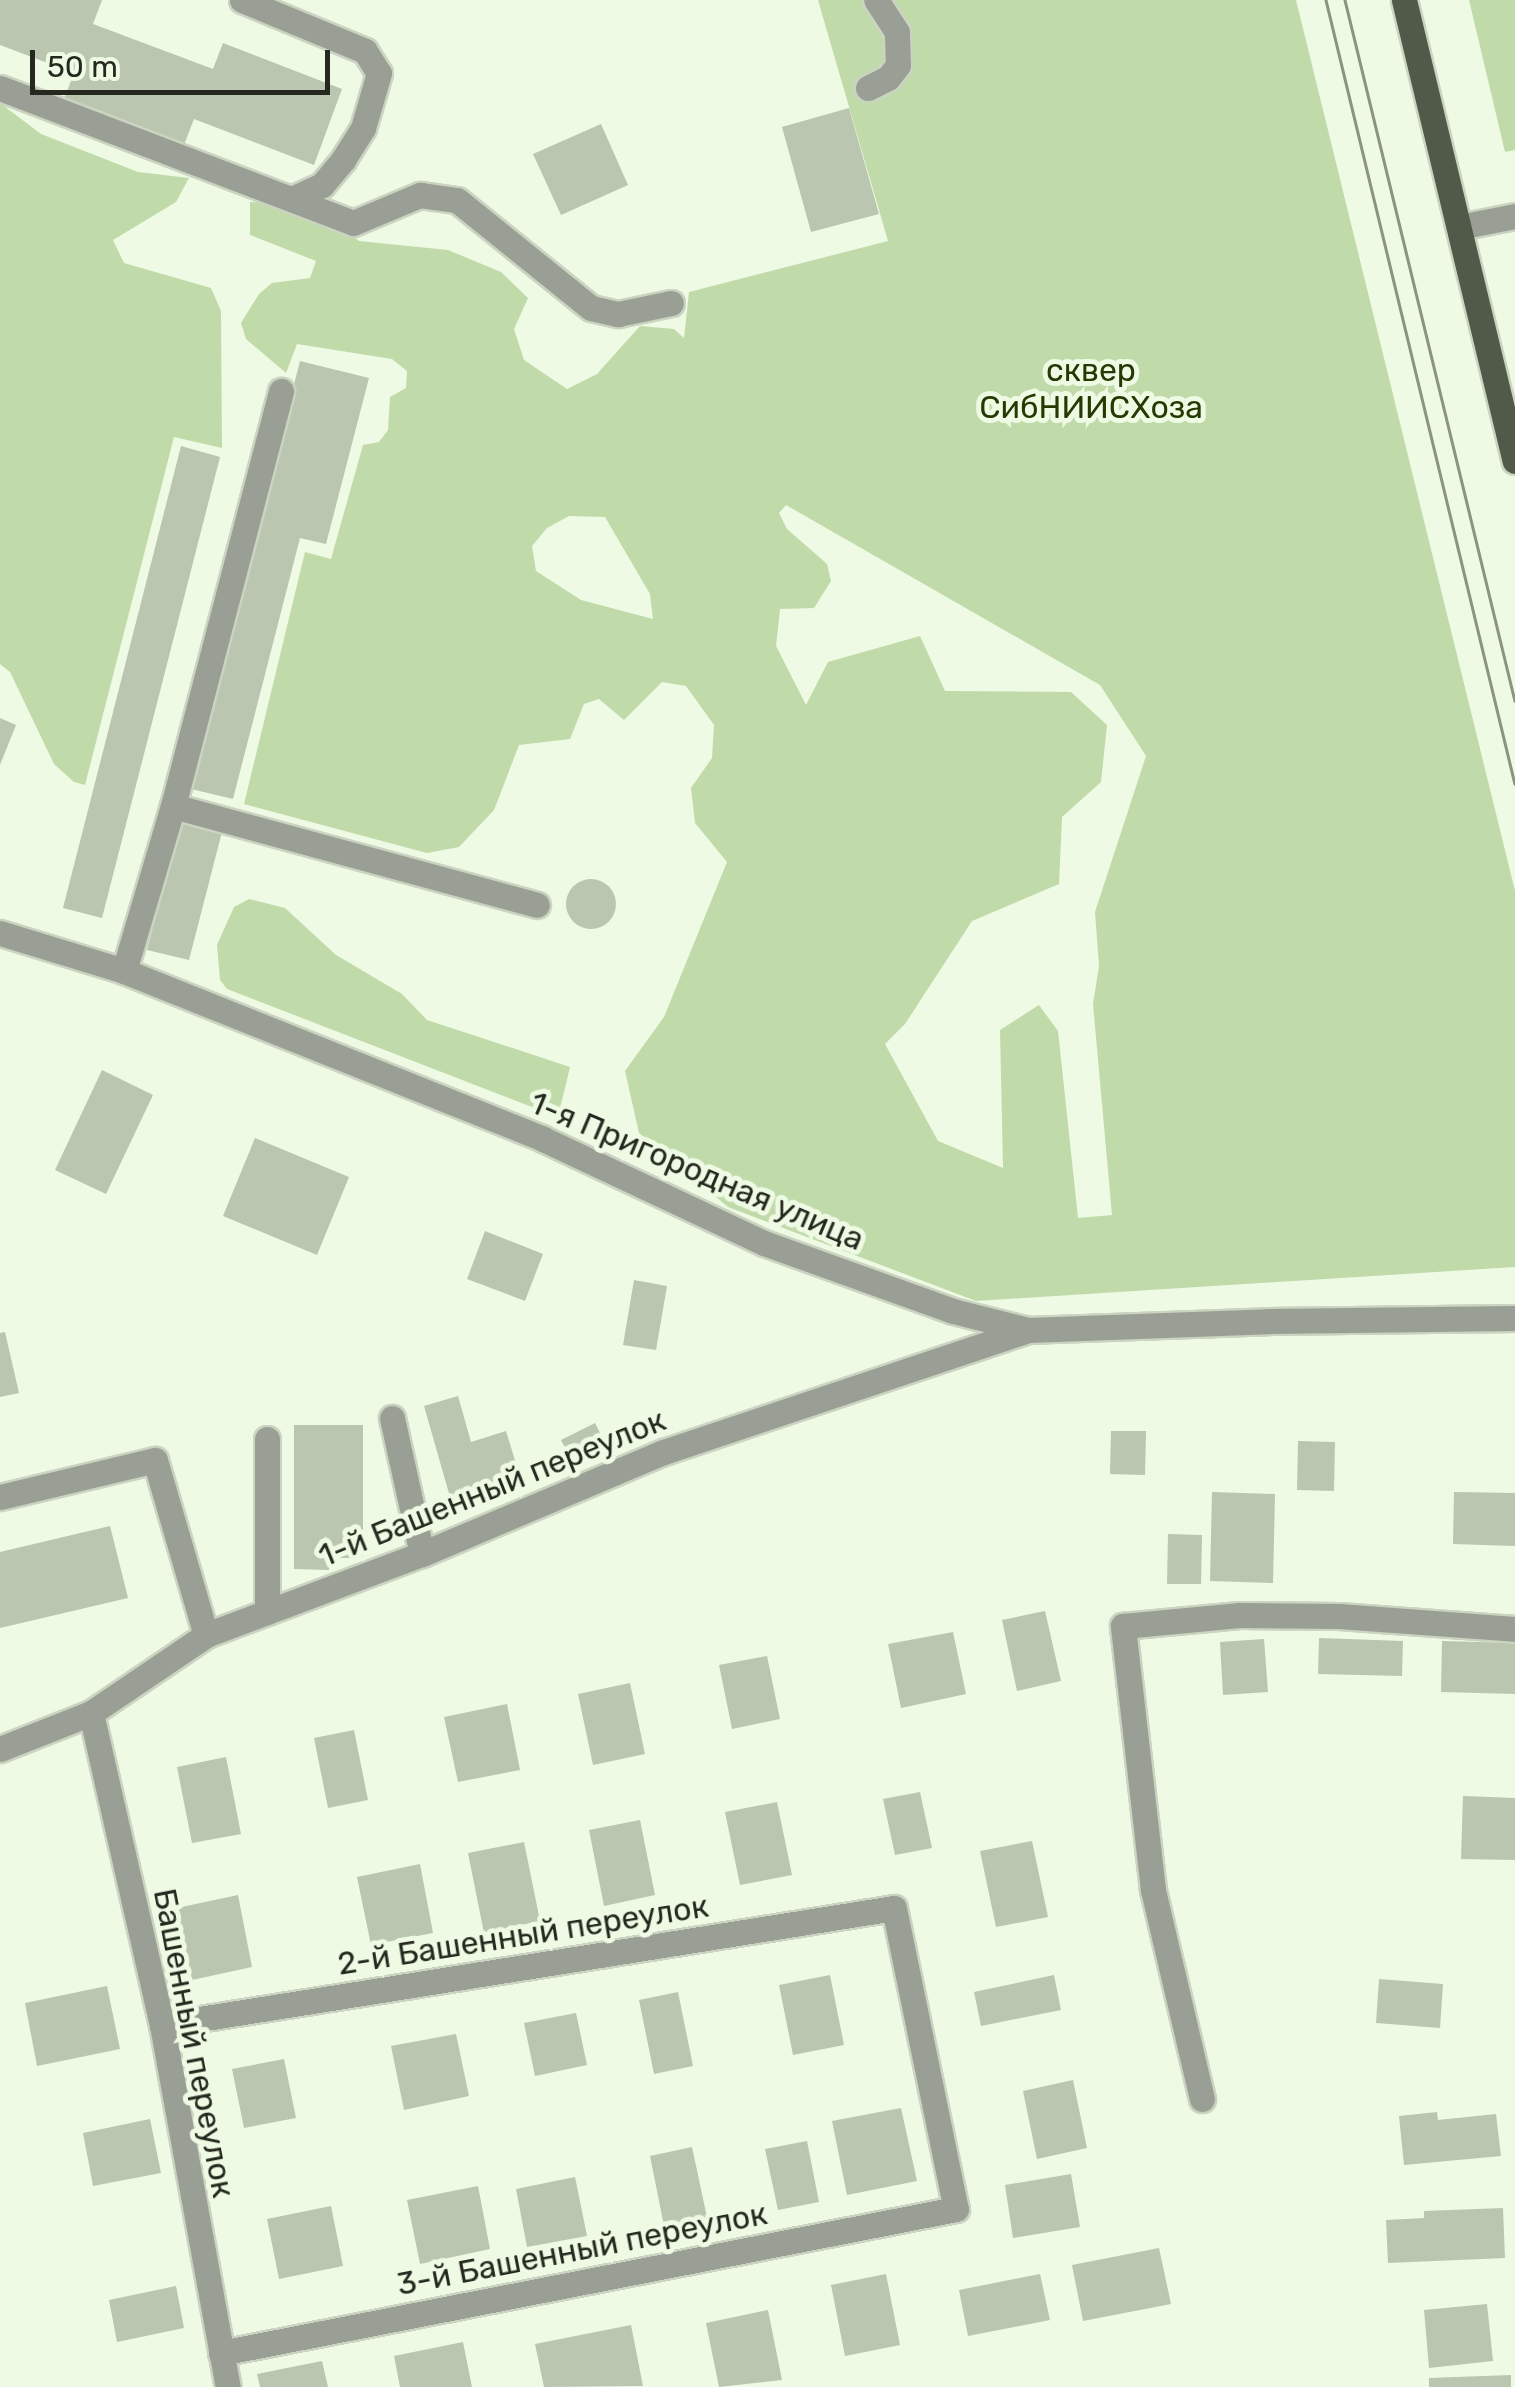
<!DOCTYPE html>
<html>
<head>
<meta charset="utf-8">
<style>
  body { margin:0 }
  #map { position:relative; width:1515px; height:2387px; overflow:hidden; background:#eefae3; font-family:Rubik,sans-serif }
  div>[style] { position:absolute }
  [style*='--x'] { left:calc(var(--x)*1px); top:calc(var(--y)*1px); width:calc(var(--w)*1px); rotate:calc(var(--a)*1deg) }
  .green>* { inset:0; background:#c1daa9 }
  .building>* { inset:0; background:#bac6b0 }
  .round { border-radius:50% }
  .roads { filter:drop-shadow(2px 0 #cad4c0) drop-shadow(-2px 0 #cad4c0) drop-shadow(0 2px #cad4c0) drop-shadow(0 -2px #cad4c0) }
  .minor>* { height:25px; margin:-12.5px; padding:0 12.5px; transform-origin:12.5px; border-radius:12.5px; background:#9a9f95 }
  .major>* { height:25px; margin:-12.5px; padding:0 12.5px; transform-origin:12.5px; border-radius:12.5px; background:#515949 }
  .tram>* { height:2.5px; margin:-1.25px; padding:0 1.25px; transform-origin:1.25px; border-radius:1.25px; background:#8b9383 }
  span { translate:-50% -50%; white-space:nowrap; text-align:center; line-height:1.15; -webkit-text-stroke:10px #eefae3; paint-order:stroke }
  .park-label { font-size:32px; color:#243a02 }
  .street-label { font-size:32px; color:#24281f }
  .scale { position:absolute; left:30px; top:50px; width:300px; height:45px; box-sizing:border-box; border:5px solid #24281f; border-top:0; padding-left:12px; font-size:30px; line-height:35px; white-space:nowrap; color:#24281f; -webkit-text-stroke:8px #eefae3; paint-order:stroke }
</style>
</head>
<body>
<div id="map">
  <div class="green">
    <i style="clip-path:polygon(evenodd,818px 0,1296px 0,1515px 891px,1515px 1267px,976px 1301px,728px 1207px,639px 1133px,625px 1071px,664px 1017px,727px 862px,695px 823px,691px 788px,712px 758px,714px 725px,686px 686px,662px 682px,624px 720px,599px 699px,584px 704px,570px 739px,519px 745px,494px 810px,459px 847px,427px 853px,244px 804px,305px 552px,331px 559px,363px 445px,379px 442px,388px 430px,390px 397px,406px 388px,407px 371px,392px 359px,297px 344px,286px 373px,246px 339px,241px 323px,259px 294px,272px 283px,310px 278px,316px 261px,250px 235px,250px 202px,302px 204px,333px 218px,359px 241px,448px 250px,501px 272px,528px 298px,514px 329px,524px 360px,567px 389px,597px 374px,640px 326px,674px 329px,684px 338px,689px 292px,888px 241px,818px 0,786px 505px,1100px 685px,1146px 756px,1095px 912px,1099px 966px,1093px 1004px,1112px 1215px,1078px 1218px,1058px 1031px,1039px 1005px,1000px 1030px,1003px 1168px,938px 1141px,885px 1044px,905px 1024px,972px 921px,1059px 884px,1062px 817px,1101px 782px,1107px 725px,1071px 692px,945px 691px,920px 636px,828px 662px,806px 705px,776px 646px,780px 609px,814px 608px,831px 581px,827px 564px,787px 529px,779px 513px,786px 505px,818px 0,569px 516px,605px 517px,650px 594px,653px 619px,581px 600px,536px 571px,532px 546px,547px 528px,569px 516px)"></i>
    <i style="clip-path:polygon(1469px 0,1515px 0,1515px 150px,1505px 152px)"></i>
    <i style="clip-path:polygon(0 103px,41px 134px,138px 172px,189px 178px,176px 202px,113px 240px,124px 263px,211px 288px,221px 311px,222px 448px,174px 437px,85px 785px,74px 782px,54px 764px,10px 672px,0 664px)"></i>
    <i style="clip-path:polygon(249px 899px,285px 908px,336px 955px,402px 994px,427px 1020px,570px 1067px,558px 1117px,227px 989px,220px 980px,217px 945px,234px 907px)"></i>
  </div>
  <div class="building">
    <i style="clip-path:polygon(0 0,102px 0,93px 24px,213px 69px,223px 43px,342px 89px,314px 165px,194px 119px,184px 145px,64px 99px,74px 73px,0 45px)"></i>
    <i style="clip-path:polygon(849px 108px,879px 214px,811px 232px,782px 127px)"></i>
    <i style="clip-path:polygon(601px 124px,628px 185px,561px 215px,533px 154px)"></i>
    <i style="clip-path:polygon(300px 361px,369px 378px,326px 544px,300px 538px,233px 799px,191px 789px)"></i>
    <i style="clip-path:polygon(181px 446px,220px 457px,102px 918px,63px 908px)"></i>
    <i style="clip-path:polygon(0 718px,16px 725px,0 765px)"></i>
    <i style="clip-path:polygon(181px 817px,223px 828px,189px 960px,147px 950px)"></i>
    <i class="round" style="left:566px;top:879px;width:50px;height:50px"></i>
    <i style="clip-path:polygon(102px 1070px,153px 1095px,106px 1194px,55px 1170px)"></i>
    <i style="clip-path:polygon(255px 1138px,349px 1177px,317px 1255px,223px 1216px)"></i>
    <i style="clip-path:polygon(485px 1231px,543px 1254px,525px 1301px,467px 1279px)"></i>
    <i style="clip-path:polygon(634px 1280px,667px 1286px,656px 1350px,623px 1345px)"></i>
    <i style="clip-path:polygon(5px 1332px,19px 1393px,0 1397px,0 1333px)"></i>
    <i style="clip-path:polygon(458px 1396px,471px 1442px,506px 1431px,524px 1490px,454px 1511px,424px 1406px)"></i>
    <i style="clip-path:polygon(595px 1423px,605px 1443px,572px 1461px,561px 1440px)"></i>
    <i style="clip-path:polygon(294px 1425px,363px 1425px,363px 1558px,329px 1558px,329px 1570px,294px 1569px)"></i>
    <i style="clip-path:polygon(1111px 1431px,1146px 1431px,1145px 1475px,1110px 1474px)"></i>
    <i style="clip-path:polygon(1298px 1441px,1335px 1442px,1334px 1491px,1297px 1490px)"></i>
    <i style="clip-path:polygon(1212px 1492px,1275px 1494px,1273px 1583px,1210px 1581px)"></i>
    <i style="clip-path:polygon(1454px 1492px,1515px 1493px,1515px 1546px,1453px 1544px)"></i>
    <i style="clip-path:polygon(110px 1526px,128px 1598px,0 1628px,0 1552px)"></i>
    <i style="clip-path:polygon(1168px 1534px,1202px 1535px,1201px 1584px,1167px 1584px)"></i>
    <i style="clip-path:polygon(1045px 1611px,1061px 1681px,1017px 1691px,1002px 1620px)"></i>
    <i style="clip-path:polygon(953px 1632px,966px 1694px,901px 1708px,888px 1644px)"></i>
    <i style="clip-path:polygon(1319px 1638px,1403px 1641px,1402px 1676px,1318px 1674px)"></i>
    <i style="clip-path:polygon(1264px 1639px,1268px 1692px,1223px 1695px,1220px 1642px)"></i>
    <i style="clip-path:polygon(1442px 1641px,1515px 1643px,1515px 1694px,1441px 1692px)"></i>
    <i style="clip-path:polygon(767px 1656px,780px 1719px,732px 1729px,719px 1665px)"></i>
    <i style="clip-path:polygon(630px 1683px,645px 1754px,593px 1765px,578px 1694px)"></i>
    <i style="clip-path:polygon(507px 1704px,520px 1770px,458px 1782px,444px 1717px)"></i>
    <i style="clip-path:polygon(354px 1730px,368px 1800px,328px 1808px,314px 1738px)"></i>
    <i style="clip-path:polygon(226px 1757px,241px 1834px,192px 1843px,177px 1767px)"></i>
    <i style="clip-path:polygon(920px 1792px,932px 1848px,895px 1855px,883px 1799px)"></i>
    <i style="clip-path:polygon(1463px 1796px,1515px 1798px,1515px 1860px,1461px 1859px)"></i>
    <i style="clip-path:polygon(777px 1802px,792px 1875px,740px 1885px,725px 1812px)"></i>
    <i style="clip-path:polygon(640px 1820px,655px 1895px,604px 1906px,589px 1830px)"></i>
    <i style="clip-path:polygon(1032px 1841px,1048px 1917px,996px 1927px,980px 1851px)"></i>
    <i style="clip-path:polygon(524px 1842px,540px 1921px,484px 1933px,468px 1853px)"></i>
    <i style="clip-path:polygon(420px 1864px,433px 1933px,371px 1945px,357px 1877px)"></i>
    <i style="clip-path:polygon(238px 1895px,252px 1967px,192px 1980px,177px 1908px)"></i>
    <i style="clip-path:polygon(830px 1975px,844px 2045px,793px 2055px,779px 1985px)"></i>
    <i style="clip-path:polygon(1054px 1975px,1061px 2010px,981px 2026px,974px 1992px)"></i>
    <i style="clip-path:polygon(1379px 1979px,1443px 1984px,1440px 2028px,1376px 2023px)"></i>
    <i style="clip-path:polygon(107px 1986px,120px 2049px,37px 2066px,25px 2003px)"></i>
    <i style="clip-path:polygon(678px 1992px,693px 2066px,654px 2074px,639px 2000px)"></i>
    <i style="clip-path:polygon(576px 2013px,587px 2065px,535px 2076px,524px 2023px)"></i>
    <i style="clip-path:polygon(456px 2034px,469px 2096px,404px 2110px,391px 2046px)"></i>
    <i style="clip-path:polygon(284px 2059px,296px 2118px,244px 2128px,232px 2069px)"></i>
    <i style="clip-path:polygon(1073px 2080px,1087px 2148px,1037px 2159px,1023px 2091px)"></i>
    <i style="clip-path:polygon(901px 2108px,917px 2181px,847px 2195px,832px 2121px)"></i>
    <i style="clip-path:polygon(1437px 2112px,1438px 2120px,1496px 2114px,1501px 2156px,1404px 2165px,1399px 2116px)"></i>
    <i style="clip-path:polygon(150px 2119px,161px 2173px,93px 2186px,83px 2133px)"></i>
    <i style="clip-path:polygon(807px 2141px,819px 2202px,778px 2210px,765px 2149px)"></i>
    <i style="clip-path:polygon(692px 2147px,708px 2222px,665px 2231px,650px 2156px)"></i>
    <i style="clip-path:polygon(1071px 2174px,1080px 2227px,1013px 2238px,1005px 2185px)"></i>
    <i style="clip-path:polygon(575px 2177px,587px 2236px,527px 2247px,516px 2189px)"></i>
    <i style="clip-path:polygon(478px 2186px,490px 2249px,420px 2264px,407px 2200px)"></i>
    <i style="clip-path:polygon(331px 2206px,343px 2266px,279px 2279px,267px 2219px)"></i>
    <i style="clip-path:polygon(1503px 2208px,1505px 2258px,1388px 2263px,1386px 2220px,1424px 2218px,1424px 2211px)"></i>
    <i style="clip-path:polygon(1159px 2248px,1171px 2304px,1083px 2321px,1072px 2265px)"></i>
    <i style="clip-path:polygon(886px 2274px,900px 2345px,845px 2356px,831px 2285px)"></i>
    <i style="clip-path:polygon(1040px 2274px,1050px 2320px,968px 2336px,959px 2290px)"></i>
    <i style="clip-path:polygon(176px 2286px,184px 2328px,117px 2342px,109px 2300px)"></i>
    <i style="clip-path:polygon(1487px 2304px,1493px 2361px,1429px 2368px,1424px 2310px)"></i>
    <i style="clip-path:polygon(768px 2310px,782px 2380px,719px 2387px,706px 2323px)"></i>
    <i style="clip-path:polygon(631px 2325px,643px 2386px,544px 2387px,535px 2344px)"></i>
    <i style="clip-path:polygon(463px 2342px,472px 2387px,400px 2387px,394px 2356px)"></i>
    <i style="clip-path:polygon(322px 2361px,328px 2387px,260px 2387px,257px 2374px)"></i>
    <i style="clip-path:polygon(1511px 2375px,1511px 2387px,1429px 2387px,1429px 2378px)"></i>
  </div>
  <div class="roads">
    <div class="minor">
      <i style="--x:242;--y:0;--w:133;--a:22.5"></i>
      <i style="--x:365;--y:51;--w:26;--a:58"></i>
      <i style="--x:379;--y:73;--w:57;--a:106.2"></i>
      <i style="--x:363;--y:128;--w:38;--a:122"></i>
      <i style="--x:343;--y:160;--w:33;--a:130"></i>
      <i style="--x:322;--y:185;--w:33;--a:155"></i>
      <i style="--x:0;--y:88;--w:378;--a:20.9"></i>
      <i style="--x:353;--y:223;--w:73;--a:-22.7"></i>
      <i style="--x:420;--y:195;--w:37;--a:8"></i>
      <i style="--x:457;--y:200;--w:172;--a:38.9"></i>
      <i style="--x:591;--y:308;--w:28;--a:13"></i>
      <i style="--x:618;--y:314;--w:54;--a:-11.7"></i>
      <i style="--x:868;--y:88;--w:22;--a:-27"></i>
      <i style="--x:888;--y:78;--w:16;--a:-52"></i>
      <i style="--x:898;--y:65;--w:33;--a:-92"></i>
      <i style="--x:897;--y:32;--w:38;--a:-123"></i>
      <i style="--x:1459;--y:227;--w:57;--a:-11.1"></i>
      <i style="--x:173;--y:806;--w:377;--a:15.2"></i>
      <i style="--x:0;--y:933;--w:130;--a:17"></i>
      <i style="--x:124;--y:971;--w:451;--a:21.8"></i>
      <i style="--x:543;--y:1139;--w:244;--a:25.2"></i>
      <i style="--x:764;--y:1243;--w:201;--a:19.8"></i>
      <i style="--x:953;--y:1311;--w:77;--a:14.2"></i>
      <i style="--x:1028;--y:1330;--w:240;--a:-2.1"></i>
      <i style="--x:1268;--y:1321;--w:247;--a:-0.7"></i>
      <i style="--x:124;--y:971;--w:172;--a:-73.5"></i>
      <i style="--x:173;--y:806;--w:429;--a:-75.4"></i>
      <i style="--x:392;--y:1418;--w:139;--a:77.6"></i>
      <i style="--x:267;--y:1439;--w:173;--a:90"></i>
      <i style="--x:0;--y:1497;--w:159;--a:-13.4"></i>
      <i style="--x:155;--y:1460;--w:182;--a:73.8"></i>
      <i style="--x:91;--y:1713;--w:320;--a:77.2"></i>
      <i style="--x:162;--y:2025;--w:368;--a:79.7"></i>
      <i style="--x:0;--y:1749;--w:98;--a:-21.6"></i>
      <i style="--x:91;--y:1713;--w:139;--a:-34.1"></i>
      <i style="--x:206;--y:1635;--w:231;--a:-20.6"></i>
      <i style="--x:422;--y:1554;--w:263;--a:-22.9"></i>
      <i style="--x:664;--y:1452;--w:384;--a:-18.5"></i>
      <i style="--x:162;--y:2025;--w:741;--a:-9.08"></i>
      <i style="--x:894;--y:1908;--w:307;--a:78.4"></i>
      <i style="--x:956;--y:2209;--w:749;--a:168.92"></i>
      <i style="--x:1202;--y:2099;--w:215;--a:-103.2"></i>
      <i style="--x:1153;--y:1890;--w:266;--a:-96.5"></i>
      <i style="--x:1123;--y:1626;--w:117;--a:-5.4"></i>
      <i style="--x:1239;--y:1615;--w:100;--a:0.6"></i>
      <i style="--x:1339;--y:1616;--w:176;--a:4.2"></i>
    </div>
    <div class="major">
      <i style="--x:1404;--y:0;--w:474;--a:76.5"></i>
    </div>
  </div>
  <div class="tram">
    <i style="--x:1326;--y:0;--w:806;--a:76.45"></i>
    <i style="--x:1345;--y:0;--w:721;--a:76.37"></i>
  </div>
  <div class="park-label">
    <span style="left:1091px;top:389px">сквер<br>СибНИИСХоза</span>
  </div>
  <div class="street-label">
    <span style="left:697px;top:1171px;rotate:23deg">1-я Пригородная улица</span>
    <span style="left:492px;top:1488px;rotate:-22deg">1-й Башенный переулок</span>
    <span style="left:523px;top:1935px;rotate:-9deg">2-й Башенный переулок</span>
    <span style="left:194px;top:2043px;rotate:79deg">Башенный переулок</span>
    <span style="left:582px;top:2249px;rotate:-11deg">3-й Башенный переулок</span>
  </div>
  <div class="scale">50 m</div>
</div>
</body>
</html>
